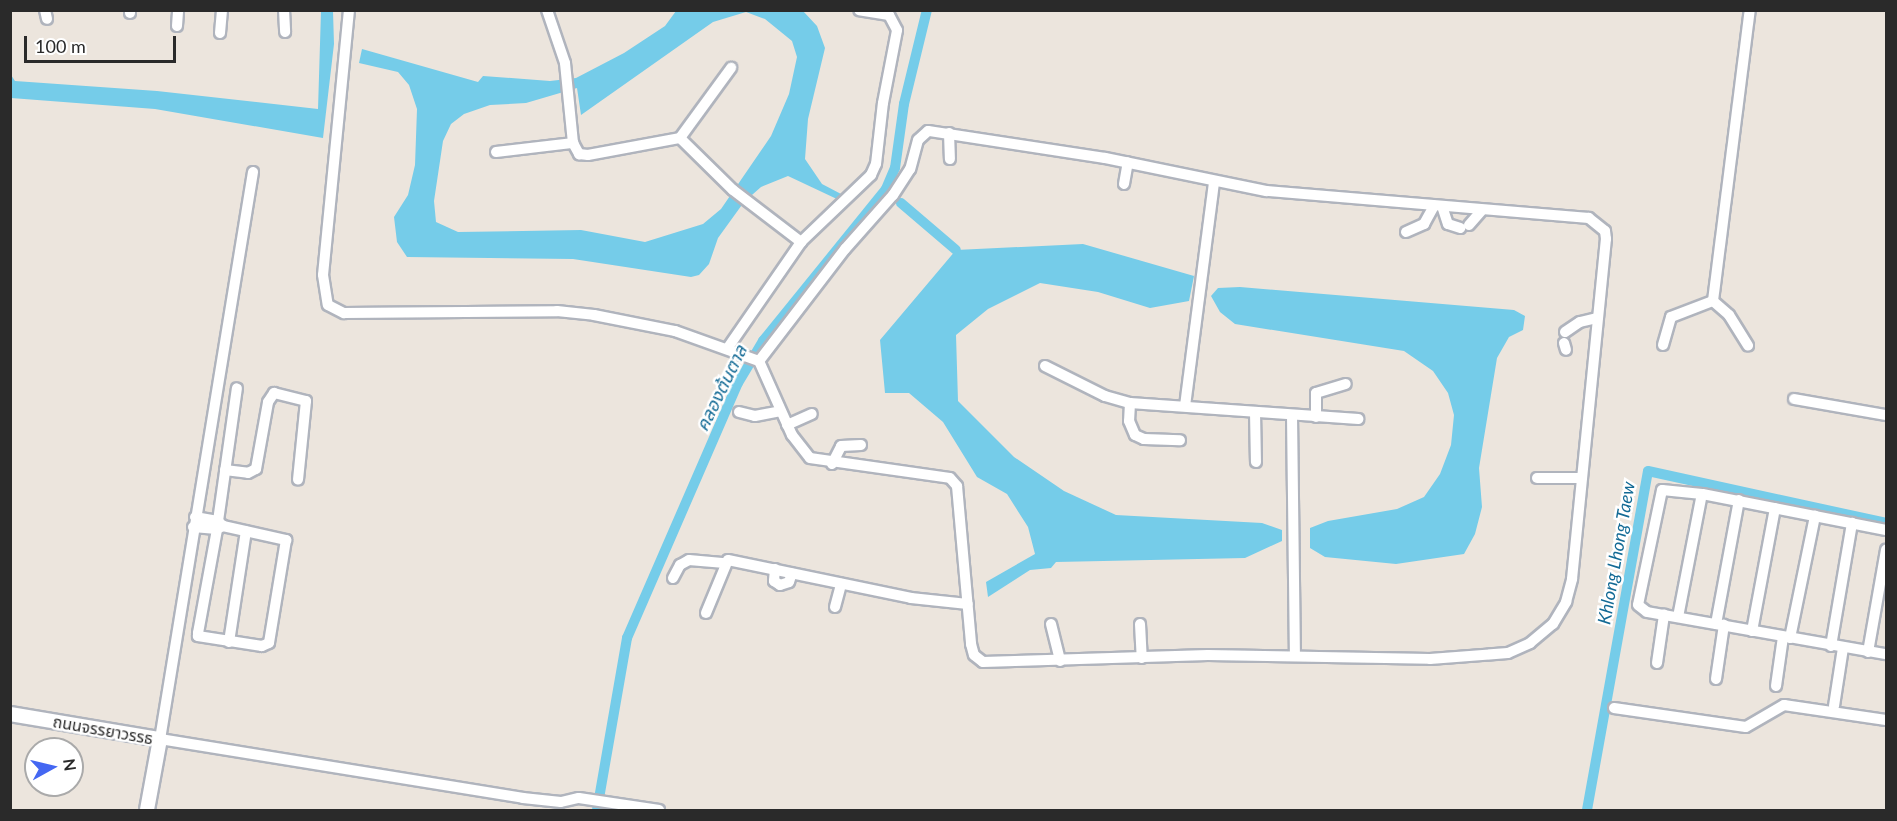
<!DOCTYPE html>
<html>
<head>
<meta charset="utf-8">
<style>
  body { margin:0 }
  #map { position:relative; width:1897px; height:821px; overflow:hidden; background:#ece5dd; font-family:Lato,"Noto Sans Thai",sans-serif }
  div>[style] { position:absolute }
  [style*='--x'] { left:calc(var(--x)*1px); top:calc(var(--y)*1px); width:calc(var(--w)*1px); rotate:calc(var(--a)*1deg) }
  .water>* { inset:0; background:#75cce9 }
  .canal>* { height:10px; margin:-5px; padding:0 5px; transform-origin:5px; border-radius:5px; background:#75cce9 }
  .roads { filter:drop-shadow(2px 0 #b0b4bd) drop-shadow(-2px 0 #b0b4bd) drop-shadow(0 2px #b0b4bd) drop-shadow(0 -2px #b0b4bd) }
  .street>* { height:10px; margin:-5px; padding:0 5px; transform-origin:5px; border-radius:5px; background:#fff }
  .secondary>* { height:14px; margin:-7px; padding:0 7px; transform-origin:7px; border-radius:7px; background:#fff }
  span { translate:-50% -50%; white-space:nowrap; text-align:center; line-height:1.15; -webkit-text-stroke:5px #fff; paint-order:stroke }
  .street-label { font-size:16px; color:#2a2a2a }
  .water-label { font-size:18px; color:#136a95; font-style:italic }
  .frame { position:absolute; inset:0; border:12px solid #2a2a2a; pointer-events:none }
  .north { position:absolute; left:24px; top:737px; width:60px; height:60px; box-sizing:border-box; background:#fff; border:2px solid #aaa; border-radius:50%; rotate:82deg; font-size:16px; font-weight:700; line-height:24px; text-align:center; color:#2a2a2a }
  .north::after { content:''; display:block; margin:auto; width:21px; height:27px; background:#4467f2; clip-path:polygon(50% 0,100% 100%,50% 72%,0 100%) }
  .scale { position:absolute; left:24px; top:36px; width:152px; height:27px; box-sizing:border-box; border:3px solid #2a2a2a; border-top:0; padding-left:8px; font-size:18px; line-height:21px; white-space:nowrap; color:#2a2a2a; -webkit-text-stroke:4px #fff; paint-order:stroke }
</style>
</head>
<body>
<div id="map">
  <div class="water">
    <i style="clip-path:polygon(321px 11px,333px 11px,334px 44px,323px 138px,155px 109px,11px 98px,11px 75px,15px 81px,157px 91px,318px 109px)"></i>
    <i style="clip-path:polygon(evenodd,676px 11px,803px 11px,817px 26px,825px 48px,808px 119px,805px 159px,822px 184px,843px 195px,839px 200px,788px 176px,761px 187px,744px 202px,718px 238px,709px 264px,699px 275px,691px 277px,573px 259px,407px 257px,397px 242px,394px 217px,408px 195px,415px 165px,417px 109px,409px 85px,398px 72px,359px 63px,362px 49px,478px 82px,483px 76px,550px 81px,576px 78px,624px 53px,665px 26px,676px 11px,746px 12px,765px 19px,792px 41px,797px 57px,789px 94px,771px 136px,721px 209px,703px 224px,645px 242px,581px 230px,458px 232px,436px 222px,434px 201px,443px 141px,451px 124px,464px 114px,490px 105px,526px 103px,577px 88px,581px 115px,713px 22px,746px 12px)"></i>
    <i style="clip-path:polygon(1083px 244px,1194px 276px,1189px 301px,1150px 308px,1098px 292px,1040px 283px,988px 309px,956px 335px,958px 401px,1014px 457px,1064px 491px,1116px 515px,1262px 523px,1282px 530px,1282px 541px,1245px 558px,1056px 562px,1051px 568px,1030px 570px,988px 597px,986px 582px,1035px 554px,1028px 527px,1007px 494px,977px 477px,943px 422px,909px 393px,885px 393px,880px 340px,956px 250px)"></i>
    <i style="clip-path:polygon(1240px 287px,1514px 310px,1525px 316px,1523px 330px,1509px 337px,1497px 358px,1479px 468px,1482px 507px,1475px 534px,1464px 554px,1396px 564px,1325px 557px,1310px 548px,1310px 528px,1328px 521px,1397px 509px,1424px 497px,1440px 474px,1451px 445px,1454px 415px,1448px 393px,1433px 371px,1404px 351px,1235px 324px,1220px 312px,1211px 296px,1218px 288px)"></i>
  </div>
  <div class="canal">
    <i style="--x:901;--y:203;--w:72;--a:40.5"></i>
    <i style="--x:597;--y:810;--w:175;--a:-80.1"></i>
    <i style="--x:627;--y:638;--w:278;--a:-66.5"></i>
    <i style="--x:738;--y:383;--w:49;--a:-59.2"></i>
    <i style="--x:763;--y:341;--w:196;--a:-51"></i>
    <i style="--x:886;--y:189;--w:23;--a:-67"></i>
    <i style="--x:895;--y:168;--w:65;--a:-82"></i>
    <i style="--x:904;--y:104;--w:97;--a:-76.3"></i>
    <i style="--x:1587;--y:810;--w:344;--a:-79.8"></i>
    <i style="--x:1648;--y:471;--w:244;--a:12.3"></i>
  </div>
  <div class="roads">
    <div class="street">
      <i style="--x:45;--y:10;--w:9;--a:77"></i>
      <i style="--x:284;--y:10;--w:22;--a:87"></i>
      <i style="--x:349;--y:10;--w:266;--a:95.6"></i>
      <i style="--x:323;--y:275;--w:30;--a:81"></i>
      <i style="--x:328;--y:305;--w:18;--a:27"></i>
      <i style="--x:344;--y:313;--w:213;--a:-0.5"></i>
      <i style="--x:557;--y:311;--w:37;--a:6"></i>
      <i style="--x:594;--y:315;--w:83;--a:11.2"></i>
      <i style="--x:675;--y:331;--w:89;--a:19.7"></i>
      <i style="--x:759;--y:361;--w:81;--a:66"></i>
      <i style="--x:792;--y:435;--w:29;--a:52"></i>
      <i style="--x:810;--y:458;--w:141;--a:8.1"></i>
      <i style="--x:950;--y:478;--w:11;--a:49"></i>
      <i style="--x:957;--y:486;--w:159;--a:84.9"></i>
      <i style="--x:971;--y:644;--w:11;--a:75"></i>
      <i style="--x:974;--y:655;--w:11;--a:38"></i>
      <i style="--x:983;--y:662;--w:225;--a:-1.8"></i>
      <i style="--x:1208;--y:655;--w:222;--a:1"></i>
      <i style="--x:1430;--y:659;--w:78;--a:-4.4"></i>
      <i style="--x:1508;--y:653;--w:24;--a:-24"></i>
      <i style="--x:1530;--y:643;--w:30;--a:-40"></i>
      <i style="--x:1553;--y:624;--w:26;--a:-59"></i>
      <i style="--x:1566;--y:602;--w:24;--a:-75"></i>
      <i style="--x:1572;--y:579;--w:342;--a:-84.3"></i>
      <i style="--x:1606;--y:239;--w:8;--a:-97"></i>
      <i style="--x:1605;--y:231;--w:21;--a:-141"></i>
      <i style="--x:1589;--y:218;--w:324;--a:-175.2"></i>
      <i style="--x:1266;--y:191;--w:164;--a:-168.4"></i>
      <i style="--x:1105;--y:158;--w:179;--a:-171.3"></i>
      <i style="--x:928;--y:131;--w:13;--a:138"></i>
      <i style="--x:918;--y:140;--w:30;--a:105"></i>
      <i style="--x:910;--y:169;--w:31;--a:123"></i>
      <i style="--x:893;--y:195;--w:72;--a:131.6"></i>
      <i style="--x:845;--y:249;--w:141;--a:127.5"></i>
      <i style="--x:547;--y:10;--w:56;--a:71.2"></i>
      <i style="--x:565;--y:63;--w:80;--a:84.3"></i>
      <i style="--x:130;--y:13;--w:3;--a:-90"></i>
      <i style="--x:177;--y:26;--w:16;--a:-86"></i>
      <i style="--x:220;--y:33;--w:23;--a:-85"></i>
      <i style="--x:949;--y:133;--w:26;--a:88"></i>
      <i style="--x:680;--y:138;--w:74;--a:44.5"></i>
      <i style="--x:733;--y:190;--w:86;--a:37.4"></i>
      <i style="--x:496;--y:152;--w:78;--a:-6.7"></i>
      <i style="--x:573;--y:143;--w:13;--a:61"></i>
      <i style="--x:579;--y:154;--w:9;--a:6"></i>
      <i style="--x:588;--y:155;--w:94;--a:-10.5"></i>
      <i style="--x:680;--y:138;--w:87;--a:-53.9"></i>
      <i style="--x:253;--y:172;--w:575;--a:99.31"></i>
      <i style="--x:160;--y:739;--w:368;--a:9.2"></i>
      <i style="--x:523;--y:798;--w:38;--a:6"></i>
      <i style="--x:561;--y:802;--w:18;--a:-13"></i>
      <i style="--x:579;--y:798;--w:81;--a:8.5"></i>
      <i style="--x:1124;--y:184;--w:22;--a:-80"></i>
      <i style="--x:1442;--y:206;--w:19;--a:72"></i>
      <i style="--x:1448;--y:224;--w:13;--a:18"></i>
      <i style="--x:1469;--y:225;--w:20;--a:-49"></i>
      <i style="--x:1406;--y:232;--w:20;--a:-24"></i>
      <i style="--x:1424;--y:224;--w:21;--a:-61"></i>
      <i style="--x:1713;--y:301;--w:21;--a:41"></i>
      <i style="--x:1729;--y:315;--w:36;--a:58"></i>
      <i style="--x:1565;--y:332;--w:18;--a:-34"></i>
      <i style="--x:1580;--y:322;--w:18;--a:-13"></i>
      <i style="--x:1564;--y:343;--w:7;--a:74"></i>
      <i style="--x:1663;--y:345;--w:29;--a:-74"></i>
      <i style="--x:1671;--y:317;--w:45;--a:-20.9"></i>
      <i style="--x:1713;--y:301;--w:293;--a:-82.8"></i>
      <i style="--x:727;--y:349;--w:130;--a:-55.3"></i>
      <i style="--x:801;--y:242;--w:97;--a:-43.7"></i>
      <i style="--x:871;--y:175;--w:12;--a:-66"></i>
      <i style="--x:876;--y:164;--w:61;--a:-83.5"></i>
      <i style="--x:883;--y:103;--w:74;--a:-79.1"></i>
      <i style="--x:897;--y:30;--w:17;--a:-118"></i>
      <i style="--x:889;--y:15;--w:30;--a:-171"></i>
      <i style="--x:1045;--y:366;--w:67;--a:26.6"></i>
      <i style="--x:1105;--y:396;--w:26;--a:16"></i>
      <i style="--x:1130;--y:403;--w:229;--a:4"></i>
      <i style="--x:1794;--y:399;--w:93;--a:9.9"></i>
      <i style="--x:1130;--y:403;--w:18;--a:93"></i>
      <i style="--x:1129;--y:421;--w:15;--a:67"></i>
      <i style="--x:1135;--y:435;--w:10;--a:24"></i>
      <i style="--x:1144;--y:439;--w:36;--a:2"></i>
      <i style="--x:1185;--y:406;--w:226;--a:-82.6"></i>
      <i style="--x:739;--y:412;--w:16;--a:14"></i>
      <i style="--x:755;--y:416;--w:26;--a:-11"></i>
      <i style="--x:1255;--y:412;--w:50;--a:88.9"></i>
      <i style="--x:1292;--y:415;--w:240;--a:89.3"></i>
      <i style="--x:1316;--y:417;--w:24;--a:-90"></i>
      <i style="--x:1316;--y:393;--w:31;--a:-17"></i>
      <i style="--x:787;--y:425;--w:27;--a:-24"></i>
      <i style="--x:832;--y:464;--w:20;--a:-63"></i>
      <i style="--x:841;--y:446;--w:20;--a:-3"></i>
      <i style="--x:225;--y:470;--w:23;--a:7"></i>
      <i style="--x:248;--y:473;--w:9;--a:-27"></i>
      <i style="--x:256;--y:469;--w:68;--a:-79.8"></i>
      <i style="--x:268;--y:402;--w:11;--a:-56"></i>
      <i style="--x:274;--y:393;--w:33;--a:14"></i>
      <i style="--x:306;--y:401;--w:79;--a:95.8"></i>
      <i style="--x:1537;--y:478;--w:43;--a:0"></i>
      <i style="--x:195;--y:517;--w:23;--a:10"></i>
      <i style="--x:218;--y:521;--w:7;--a:45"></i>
      <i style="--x:193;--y:527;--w:24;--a:5"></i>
      <i style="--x:217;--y:529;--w:7;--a:-27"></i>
      <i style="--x:223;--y:526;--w:65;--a:12.5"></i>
      <i style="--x:286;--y:540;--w:104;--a:99.4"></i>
      <i style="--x:269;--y:643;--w:8;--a:157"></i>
      <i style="--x:262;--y:646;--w:65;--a:-171.1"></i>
      <i style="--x:198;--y:636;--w:3;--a:-90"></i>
      <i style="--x:198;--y:633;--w:106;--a:-79.6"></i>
      <i style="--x:217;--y:529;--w:8;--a:-83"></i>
      <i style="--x:218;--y:521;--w:134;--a:-81.9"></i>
      <i style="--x:1886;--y:530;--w:187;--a:-168.9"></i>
      <i style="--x:1702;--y:494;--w:40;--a:-174.3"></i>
      <i style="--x:1662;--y:490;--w:117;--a:101.8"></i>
      <i style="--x:1638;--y:605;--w:11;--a:38"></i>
      <i style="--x:1647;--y:612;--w:243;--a:10"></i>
      <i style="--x:775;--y:569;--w:12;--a:95"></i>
      <i style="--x:774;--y:581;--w:7;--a:34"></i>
      <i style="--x:780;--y:585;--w:9;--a:-18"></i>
      <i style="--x:789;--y:582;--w:9;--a:-72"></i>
      <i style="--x:673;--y:578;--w:15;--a:-62"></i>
      <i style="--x:680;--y:565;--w:10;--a:-29"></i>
      <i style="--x:689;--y:560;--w:36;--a:5"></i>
      <i style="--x:835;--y:607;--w:24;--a:-75"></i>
      <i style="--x:706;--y:613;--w:57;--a:-67.5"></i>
      <i style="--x:728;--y:560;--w:187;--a:11.7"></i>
      <i style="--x:911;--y:598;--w:57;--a:6"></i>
      <i style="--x:1678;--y:617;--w:125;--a:-79"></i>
      <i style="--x:1051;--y:624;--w:38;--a:76"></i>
      <i style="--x:1140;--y:624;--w:34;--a:87"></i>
      <i style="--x:1716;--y:624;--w:126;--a:-79.5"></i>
      <i style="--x:1752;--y:631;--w:125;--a:-79.4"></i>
      <i style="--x:1790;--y:638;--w:125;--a:-78.4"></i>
      <i style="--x:229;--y:642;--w:112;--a:-81.3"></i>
      <i style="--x:1831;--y:646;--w:125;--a:-80.3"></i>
      <i style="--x:1868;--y:652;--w:104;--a:-80"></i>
      <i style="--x:1657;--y:663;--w:49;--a:-81.7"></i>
      <i style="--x:1716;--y:679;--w:55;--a:-81.6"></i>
      <i style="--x:1776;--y:686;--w:49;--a:-81.9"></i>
      <i style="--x:1834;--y:706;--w:59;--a:-81.2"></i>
      <i style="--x:1614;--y:708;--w:133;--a:8.2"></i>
      <i style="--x:1746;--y:727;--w:44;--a:-30.1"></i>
      <i style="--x:1784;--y:705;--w:103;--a:8.4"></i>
    </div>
    <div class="secondary">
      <i style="--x:10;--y:714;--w:152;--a:9.5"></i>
      <i style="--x:160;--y:739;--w:72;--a:100.4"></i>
    </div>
  </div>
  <div class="street-label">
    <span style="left:103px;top:730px;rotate:10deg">ถนนจรรยาวรรธ</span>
  </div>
  <div class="water-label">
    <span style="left:721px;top:388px;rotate:-64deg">คลองต้นตาล</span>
    <span style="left:1616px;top:553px;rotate:-80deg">Khlong Lhong Taew</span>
  </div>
  <div class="frame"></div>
  <div class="north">N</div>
  <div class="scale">100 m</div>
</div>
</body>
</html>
